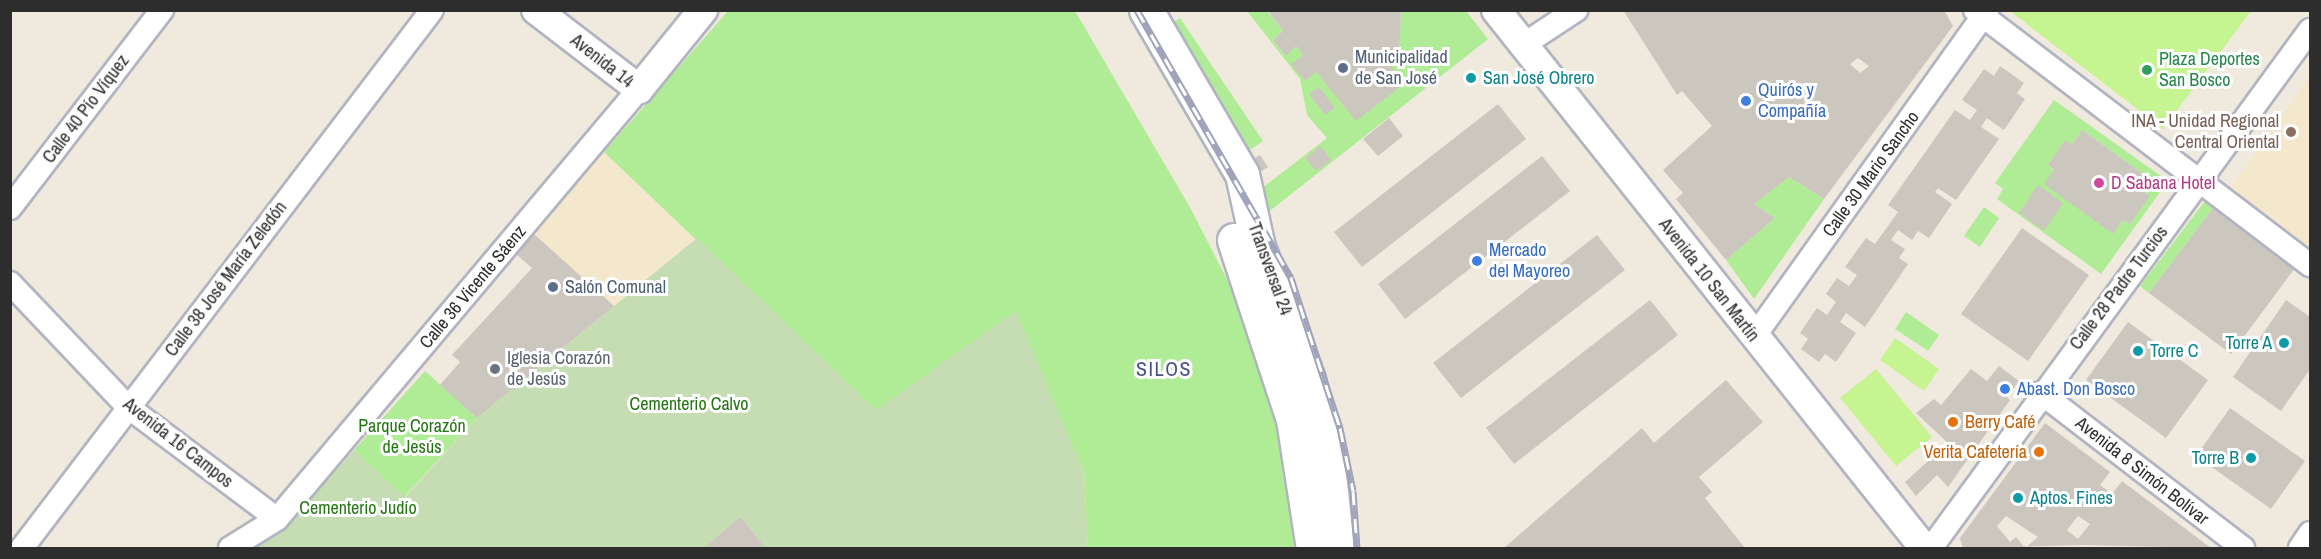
<!DOCTYPE html>
<html>
<head>
<meta charset="utf-8">
<style>
  body { margin:0 }
  #map { position:relative; width:2321px; height:559px; overflow:hidden; background:#f0e9de; font-family:"Archivo Narrow",sans-serif }
  div>[style] { position:absolute }
  [style*='--x'] { left:calc(var(--x)*1px); top:calc(var(--y)*1px); width:calc(var(--w)*1px); rotate:calc(var(--a)*1deg) }
  .education>* { inset:0; background:#f3e7cc }
  .green>* { inset:0; background:#b0ec95 }
  .cemetery>* { inset:0; background:#c6dcb3 }
  .pitch>* { inset:0; background:#c6f490 }
  .building>* { inset:0; background:#cbc6be }
  .roads { filter:drop-shadow(2px 0 #b2b4c2) drop-shadow(-2px 0 #b2b4c2) drop-shadow(0 2px #b2b4c2) drop-shadow(0 -2px #b2b4c2) }
  .minor>* { height:22px; margin:-11px; padding:0 11px; transform-origin:11px; border-radius:11px; background:#fff }
  .tertiary>* { height:28px; margin:-14px; padding:0 14px; transform-origin:14px; border-radius:14px; background:#fff }
  .secondary>* { height:33px; margin:-16.5px; padding:0 16.5px; transform-origin:16.5px; border-radius:16.5px; background:#fff }
  .rail>* { height:7px; margin-top:-3.5px; transform-origin:0; background:repeating-linear-gradient(90deg,#fff 0 14px,#a0a3b9 0 28px); box-sizing:border-box; border-block:2px solid #a0a3b9 }
  .dots>* { width:16px; height:16px; translate:-50% -50%; box-sizing:border-box; border:3px solid #fff; border-radius:50% }
  span { translate:-50% -50%; white-space:nowrap; text-align:center; line-height:1.15; -webkit-text-stroke:6px #fff; paint-order:stroke }
  .service-label { font-size:18px; color:#4e5e75 }
  .left { translate:0 -50%; text-align:left }
  .leisure-label { font-size:18px; color:#27864d }
  .street-label { font-size:18px; color:#2d2d2d }
  .culture-label { font-size:18px; color:#0d838f }
  .right { translate:-100% -50%; text-align:right }
  .shop-label { font-size:18px; color:#366cbe }
  .education-label { font-size:18px; color:#785e54 }
  .hotel-label { font-size:18px; color:#b23c85 }
  .worship-label { font-size:18px; color:#5b616d }
  .park-label { font-size:18px; color:#247513 }
  .food-label { font-size:18px; color:#c56008 }
  .neighbourhood-label { font-size:20px; color:#475084; letter-spacing:1.5px }
  .frame { position:absolute; inset:0; border:12px solid #2d2d2d; pointer-events:none }
</style>
</head>
<body>
<div id="map">
  <div class="education">
    <i style="clip-path:polygon(2310px 77px,2310px 247px,2231px 187px)"></i>
    <i style="clip-path:polygon(604px 152px,697px 238px,614px 306px,534px 234px)"></i>
  </div>
  <div class="green">
    <i style="clip-path:polygon(728px 11px,1075px 11px,1192px 211px,1240px 305px,1281px 441px,1295px 548px,1088px 548px,1084px 473px,1015px 312px,876px 411px,604px 152px)"></i>
    <i style="clip-path:polygon(1247px 11px,1267px 11px,1283px 31px,1273px 40px,1285px 55px,1296px 46px,1303px 55px,1292px 64px,1403px 84px,1389px 64px,1399px 57px,1401px 11px,1466px 11px,1488px 39px,1266px 214px,1253px 195px,1327px 138px,1307px 115px,1300px 79px)"></i>
    <i style="clip-path:polygon(1180px 18px,1263px 141px,1238px 158px,1164px 29px)"></i>
    <i style="clip-path:polygon(evenodd,2054px 100px,2168px 181px,2101px 274px,1997px 199px,2003px 189px,1995px 183px,2054px 100px,2082px 130px,2153px 181px,2130px 224px,2123px 220px,2113px 233px,2048px 165px,2065px 140px,2072px 144px,2082px 130px)"></i>
    <i style="clip-path:polygon(1789px 177px,1824px 199px,1754px 299px,1726px 260px,1775px 218px,1754px 204px)"></i>
    <i style="clip-path:polygon(2205px 201px,2214px 207px,2149px 293px,2140px 286px)"></i>
    <i style="clip-path:polygon(1984px 207px,1999px 218px,1980px 247px,1964px 236px)"></i>
    <i style="clip-path:polygon(1906px 312px,1939px 335px,1928px 351px,1895px 329px)"></i>
    <i style="clip-path:polygon(425px 371px,477px 418px,404px 497px,354px 450px)"></i>
  </div>
  <div class="cemetery">
    <i style="clip-path:polygon(697px 238px,876px 410px,1016px 311px,1084px 473px,1088px 548px,766px 548px,740px 517px,704px 548px,253px 548px,290px 522px,354px 450px,405px 497px,477px 418px)"></i>
  </div>
  <div class="pitch">
    <i style="clip-path:polygon(2010px 11px,2251px 11px,2163px 129px)"></i>
    <i style="clip-path:polygon(1895px 338px,1939px 369px,1924px 391px,1880px 360px)"></i>
    <i style="clip-path:polygon(1876px 369px,1932px 437px,1896px 466px,1840px 398px)"></i>
  </div>
  <div class="building">
    <i style="clip-path:polygon(1267px 10px,1401px 10px,1399px 57px,1389px 64px,1404px 84px,1356px 121px,1316px 72px,1305px 81px,1291px 64px,1303px 55px,1296px 46px,1286px 56px,1273px 40px,1283px 31px)"></i>
    <i style="clip-path:polygon(evenodd,1623px 10px,1944px 10px,1953px 26px,1824px 199px,1789px 177px,1754px 204px,1775px 218px,1726px 260px,1676px 199px,1683px 193px,1663px 170px,1712px 126px,1682px 91px,1677px 95px,1623px 10px,1858px 58px,1869px 66px,1860px 73px,1850px 64px,1858px 58px)"></i>
    <i style="clip-path:polygon(2000px 66px,2024px 83px,2017px 93px,2025px 99px,2004px 130px,1987px 118px,1981px 127px,1999px 139px,1956px 200px,1938px 188px,1935px 192px,1952px 204px,1929px 238px,1918px 231px,1912px 240px,1898px 230px,1891px 240px,1905px 249px,1899px 258px,1908px 264px,1865px 327px,1846px 313px,1840px 322px,1856px 333px,1836px 362px,1825px 354px,1819px 362px,1801px 349px,1808px 339px,1800px 333px,1817px 308px,1827px 315px,1836px 302px,1826px 294px,1837px 278px,1849px 286px,1857px 275px,1845px 267px,1866px 238px,1875px 244px,1898px 212px,1888px 205px,1955px 110px,1970px 120px,1977px 110px,1962px 100px,1984px 69px,1994px 76px)"></i>
    <i style="clip-path:polygon(1319px 87px,1335px 108px,1325px 115px,1309px 94px)"></i>
    <i style="clip-path:polygon(1498px 104px,1526px 139px,1362px 267px,1334px 232px)"></i>
    <i style="clip-path:polygon(1389px 118px,1403px 136px,1378px 156px,1363px 139px)"></i>
    <i style="clip-path:polygon(2082px 130px,2153px 181px,2145px 192px,2150px 196px,2130px 224px,2123px 220px,2113px 234px,2044px 184px,2054px 170px,2048px 165px,2065px 140px,2072px 144px)"></i>
    <i style="clip-path:polygon(1321px 146px,1331px 160px,1316px 171px,1305px 158px)"></i>
    <i style="clip-path:polygon(1260px 155px,1268px 167px,1254px 176px,1246px 163px)"></i>
    <i style="clip-path:polygon(1542px 156px,1570px 191px,1405px 319px,1378px 284px)"></i>
    <i style="clip-path:polygon(2038px 185px,2063px 203px,2044px 231px,2019px 213px)"></i>
    <i style="clip-path:polygon(2214px 207px,2295px 268px,2231px 354px,2149px 293px)"></i>
    <i style="clip-path:polygon(2022px 228px,2089px 275px,2028px 361px,1961px 314px)"></i>
    <i style="clip-path:polygon(534px 234px,614px 306px,477px 418px,440px 385px,460px 362px,452px 355px,532px 268px,516px 254px)"></i>
    <i style="clip-path:polygon(1597px 235px,1625px 270px,1461px 398px,1433px 363px)"></i>
    <i style="clip-path:polygon(1650px 300px,1678px 335px,1514px 464px,1486px 428px)"></i>
    <i style="clip-path:polygon(2286px 300px,2310px 317px,2310px 369px,2281px 411px,2233px 377px)"></i>
    <i style="clip-path:polygon(2128px 322px,2208px 380px,2166px 438px,2086px 380px)"></i>
    <i style="clip-path:polygon(1999px 366px,2019px 381px,2007px 397px,2010px 400px,1948px 487px,1937px 475px,1916px 496px,1905px 482px,1948px 443px,1916px 413px,1934px 399px,1941px 405px,1971px 369px,1987px 381px)"></i>
    <i style="clip-path:polygon(1726px 380px,1763px 422px,1699px 477px,1712px 492px,1705px 498px,1745px 548px,1504px 548px,1642px 428px,1654px 443px)"></i>
    <i style="clip-path:polygon(2230px 408px,2305px 461px,2271px 509px,2196px 456px)"></i>
    <i style="clip-path:polygon(evenodd,2045px 423px,2110px 472px,2100px 485px,2112px 494px,2122px 481px,2211px 548px,2086px 545px,1963px 548px,1960px 538px,2045px 423px,2006px 516px,2038px 537px,2025px 548px,2016px 537px,2010px 542px,1997px 526px,2006px 516px,2045px 423px,2078px 516px,2090px 524px,2078px 539px,2067px 530px,2078px 516px)"></i>
    <i style="clip-path:polygon(740px 517px,766px 548px,704px 548px)"></i>
  </div>
  <div class="roads">
    <div class="minor">
      <i style="--x:1975;--y:10;--w:421;--a:37.3"></i>
      <i style="--x:1523;--y:45;--w:64;--a:-33.4"></i>
      <i style="--x:10;--y:208;--w:250;--a:-52.5"></i>
      <i style="--x:10;--y:283;--w:171;--a:46.4"></i>
      <i style="--x:128;--y:407;--w:186;--a:36.9"></i>
      <i style="--x:1754;--y:337;--w:402;--a:-54.5"></i>
      <i style="--x:2041;--y:393;--w:255;--a:37.5"></i>
      <i style="--x:22;--y:548;--w:676;--a:-52.69"></i>
      <i style="--x:230;--y:548;--w:55;--a:-31.7"></i>
      <i style="--x:277;--y:519;--w:562;--a:-49.91"></i>
      <i style="--x:1931;--y:548;--w:642;--a:-53.81"></i>
      <i style="--x:2300;--y:548;--w:18;--a:-56"></i>
    </div>
    <div class="tertiary">
      <i style="--x:536;--y:10;--w:130;--a:37.5"></i>
      <i style="--x:639;--y:89;--w:102;--a:-51"></i>
      <i style="--x:1496;--y:10;--w:687;--a:51.5"></i>
    </div>
    <div class="secondary">
      <i style="--x:1146;--y:10;--w:190;--a:59.7"></i>
      <i style="--x:1242;--y:174;--w:75;--a:77.6"></i>
      <i style="--x:1258;--y:247;--w:141;--a:69.3"></i>
      <i style="--x:1308;--y:379;--w:87;--a:76.8"></i>
      <i style="--x:1328;--y:464;--w:84;--a:83.9"></i>
      <i style="--x:1234;--y:240;--w:188;--a:71.8"></i>
      <i style="--x:1293;--y:419;--w:131;--a:81.2"></i>
    </div>
  </div>
  <div class="rail">
    <i style="--x:1137;--y:10;--w:309;--a:60.1"></i>
    <i style="--x:1291;--y:278;--w:158;--a:71.9"></i>
    <i style="--x:1340;--y:428;--w:64;--a:78.3"></i>
    <i style="--x:1353;--y:491;--w:57;--a:86"></i>
  </div>
  <div class="dots">
    <i style="left:1343px;top:68px;background:#5c6f8a"></i>
    <i style="left:2147px;top:70px;background:#2e9e5b"></i>
    <i style="left:1471px;top:78px;background:#0f9aa8"></i>
    <i style="left:1746px;top:101px;background:#3f7fe0"></i>
    <i style="left:2291px;top:132px;background:#8d6e63"></i>
    <i style="left:2099px;top:183px;background:#d1479c"></i>
    <i style="left:1477px;top:261px;background:#3f7fe0"></i>
    <i style="left:553px;top:287px;background:#5c6f8a"></i>
    <i style="left:2284px;top:343px;background:#0f9aa8"></i>
    <i style="left:2138px;top:351px;background:#0f9aa8"></i>
    <i style="left:495px;top:369px;background:#6b7280"></i>
    <i style="left:2005px;top:389px;background:#3f7fe0"></i>
    <i style="left:1953px;top:422px;background:#e8710a"></i>
    <i style="left:2039px;top:452px;background:#e8710a"></i>
    <i style="left:2251px;top:458px;background:#0f9aa8"></i>
    <i style="left:2018px;top:498px;background:#0f9aa8"></i>
  </div>
  <div class="service-label">
    <span class="left" style="left:1355px;top:68px">Municipalidad<br>de San José</span>
    <span class="left" style="left:565px;top:287px">Salón Comunal</span>
  </div>
  <div class="leisure-label">
    <span class="left" style="left:2159px;top:70px">Plaza Deportes<br>San Bosco</span>
  </div>
  <div class="street-label">
    <span style="left:602px;top:61px;rotate:38deg">Avenida 14</span>
    <span style="left:86px;top:109px;rotate:-53deg">Calle 40 Pío Víquez</span>
    <span style="left:1871px;top:174px;rotate:-54deg">Calle 30 Mario Sancho</span>
    <span style="left:1270px;top:269px;rotate:70deg">Transversal 24</span>
    <span style="left:226px;top:279px;rotate:-53deg">Calle 38 José María Zeledón</span>
    <span style="left:1709px;top:280px;rotate:52deg">Avenida 10 San Martín</span>
    <span style="left:473px;top:287px;rotate:-50deg">Calle 36 Vicente Sáenz</span>
    <span style="left:2119px;top:288px;rotate:-53deg">Calle 28 Padre Turcios</span>
    <span style="left:178px;top:443px;rotate:38deg">Avenida 16 Campos</span>
    <span style="left:2142px;top:471px;rotate:38deg">Avenida 8 Simón Bolívar</span>
  </div>
  <div class="culture-label">
    <span class="left" style="left:1483px;top:78px">San José Obrero</span>
    <span class="right" style="left:2272px;top:343px">Torre A</span>
    <span class="left" style="left:2150px;top:351px">Torre C</span>
    <span class="right" style="left:2239px;top:458px">Torre B</span>
    <span class="left" style="left:2030px;top:498px">Aptos. Fines</span>
  </div>
  <div class="shop-label">
    <span class="left" style="left:1758px;top:101px">Quirós y<br>Compañía</span>
    <span class="left" style="left:1489px;top:261px">Mercado<br>del Mayoreo</span>
    <span class="left" style="left:2017px;top:389px">Abast. Don Bosco</span>
  </div>
  <div class="education-label">
    <span class="right" style="left:2279px;top:132px">INA - Unidad Regional<br>Central Oriental</span>
  </div>
  <div class="hotel-label">
    <span class="left" style="left:2111px;top:183px">D Sabana Hotel</span>
  </div>
  <div class="worship-label">
    <span class="left" style="left:507px;top:369px">Iglesia Corazón<br>de Jesús</span>
  </div>
  <div class="park-label">
    <span style="left:689px;top:404px">Cementerio Calvo</span>
    <span style="left:412px;top:437px">Parque Corazón<br>de Jesús</span>
    <span style="left:358px;top:508px">Cementerio Judío</span>
  </div>
  <div class="food-label">
    <span class="left" style="left:1965px;top:422px">Berry Café</span>
    <span class="right" style="left:2027px;top:452px">Verita Cafetería</span>
  </div>
  <div class="neighbourhood-label">
    <span style="left:1164px;top:368px">SILOS</span>
  </div>
  <div class="frame"></div>
</div>
</body>
</html>
